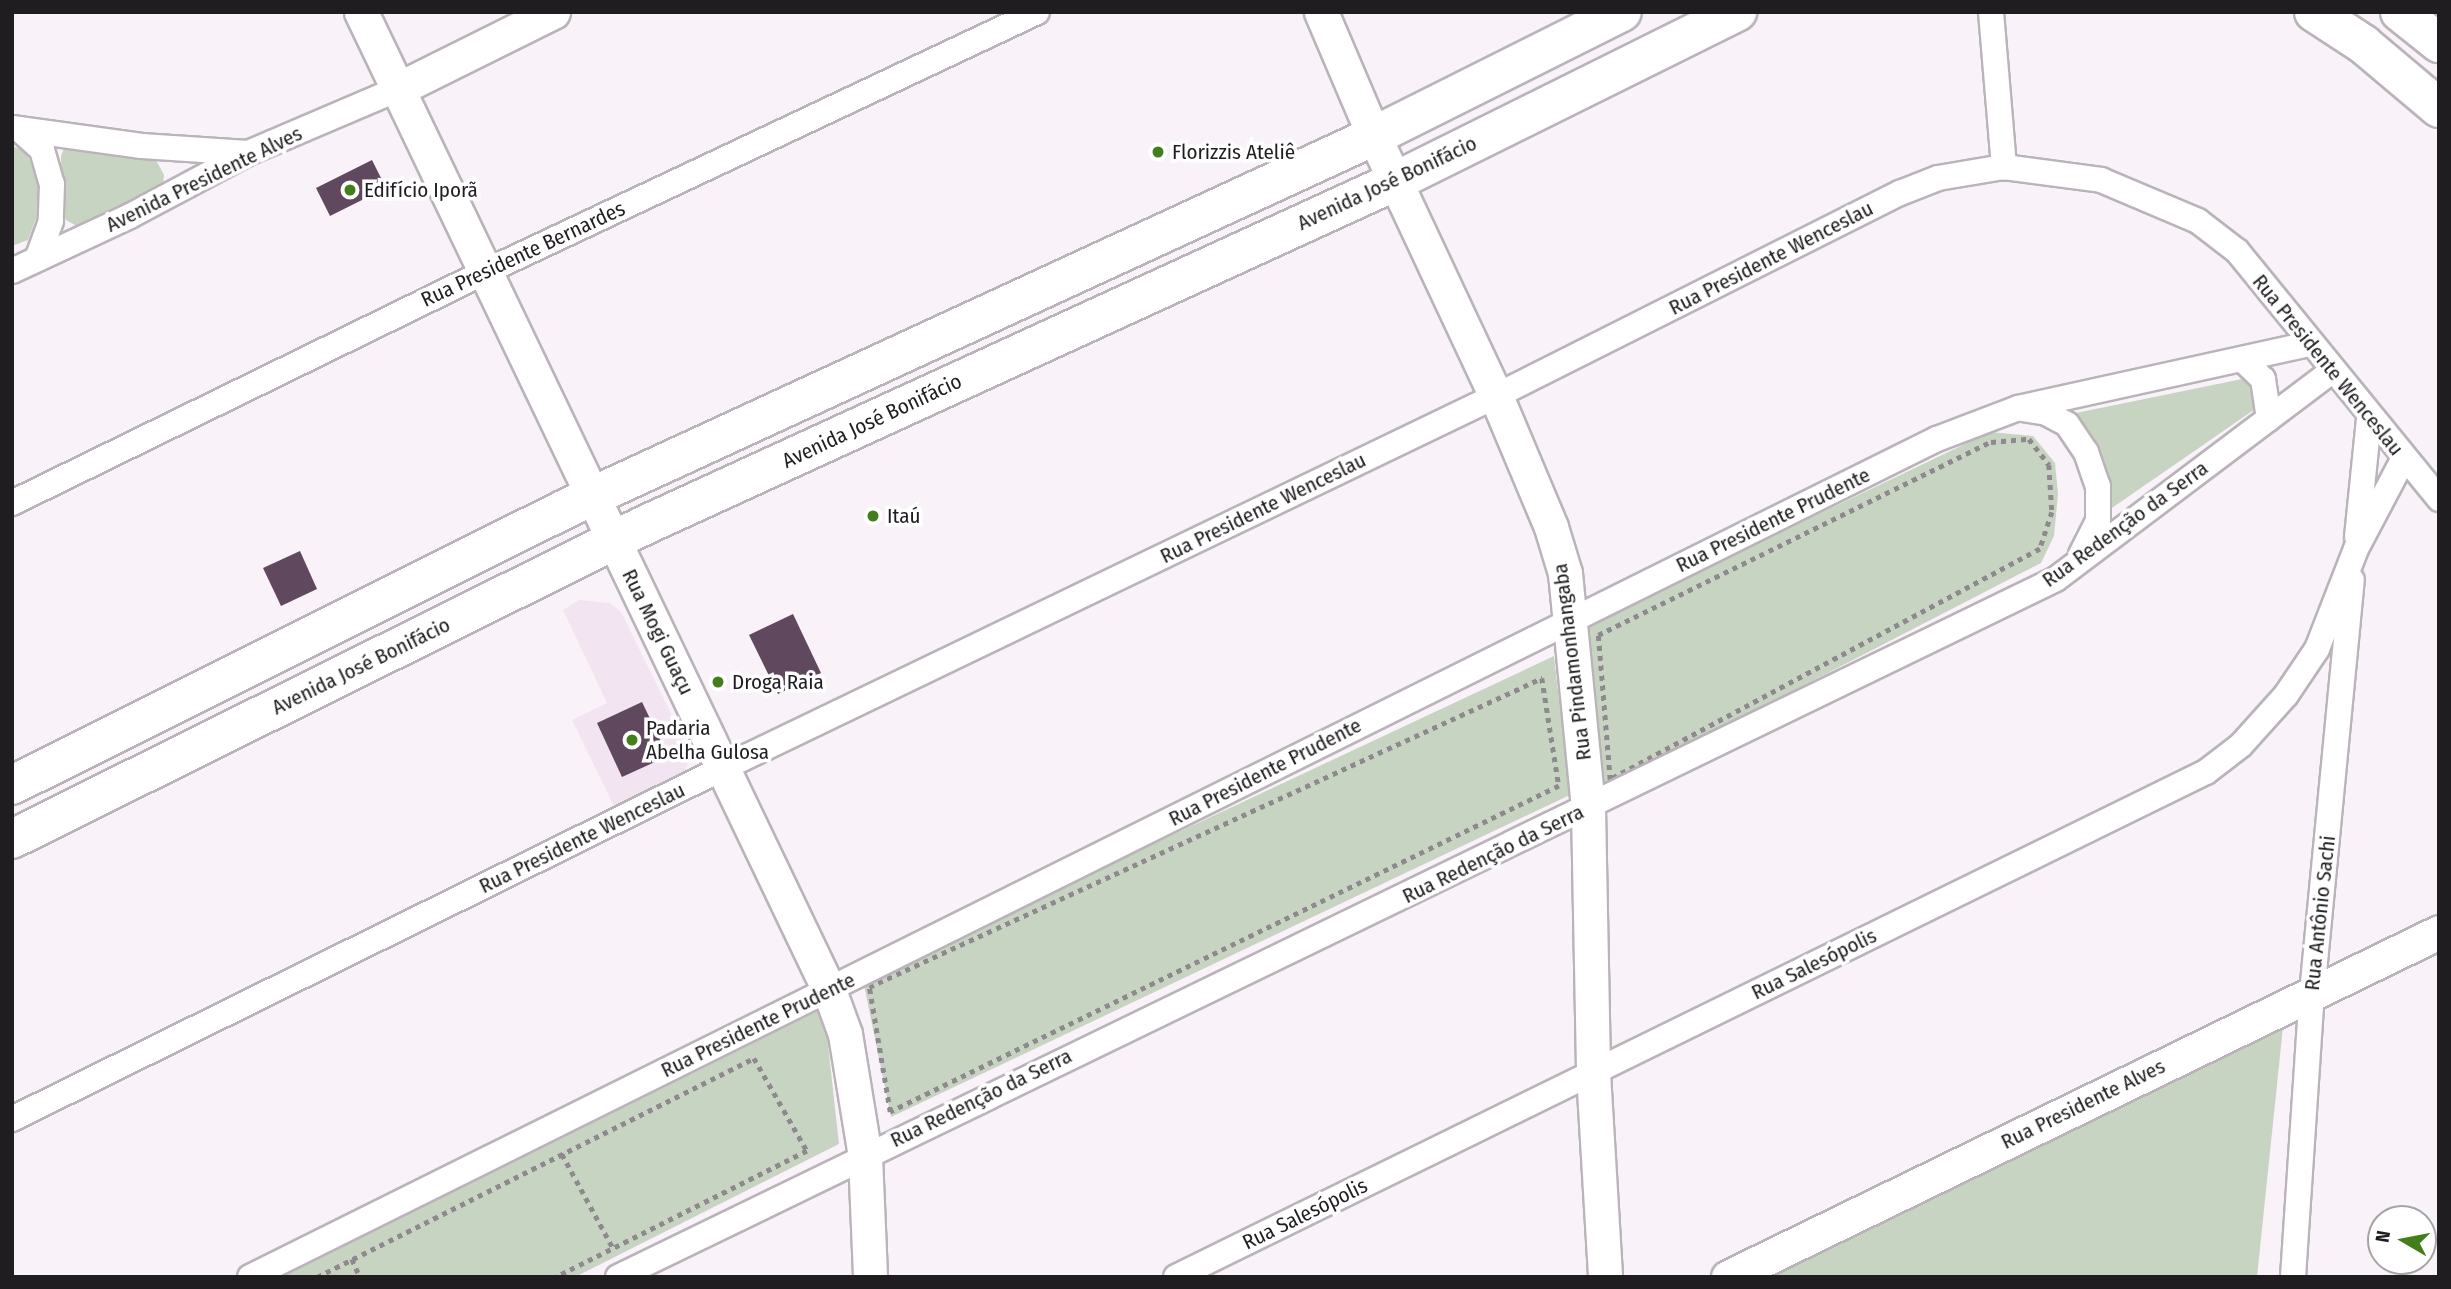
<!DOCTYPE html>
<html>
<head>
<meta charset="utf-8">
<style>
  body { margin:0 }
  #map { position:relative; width:2451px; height:1289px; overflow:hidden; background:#faf2f9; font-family:"Fira Sans Condensed",sans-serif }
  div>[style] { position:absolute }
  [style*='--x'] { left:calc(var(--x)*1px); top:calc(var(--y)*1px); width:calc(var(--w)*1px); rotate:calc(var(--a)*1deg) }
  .built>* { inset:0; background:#f3e4f1 }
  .green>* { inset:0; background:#c8d4c2 }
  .building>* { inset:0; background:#60485e }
  .path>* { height:4.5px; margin-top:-2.25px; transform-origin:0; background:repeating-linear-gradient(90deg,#8e898e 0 5px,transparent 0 10px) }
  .roads { filter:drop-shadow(2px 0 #bbb3ba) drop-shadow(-2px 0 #bbb3ba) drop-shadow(0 2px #bbb3ba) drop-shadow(0 -2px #bbb3ba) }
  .street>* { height:24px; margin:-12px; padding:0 12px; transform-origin:12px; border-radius:12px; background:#fff }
  .secondary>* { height:33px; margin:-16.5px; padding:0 16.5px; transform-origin:16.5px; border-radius:16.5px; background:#fff }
  .primary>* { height:38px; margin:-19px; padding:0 19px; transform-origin:19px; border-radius:19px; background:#fff }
  .dots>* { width:19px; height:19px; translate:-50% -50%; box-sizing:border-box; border:4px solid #fff; border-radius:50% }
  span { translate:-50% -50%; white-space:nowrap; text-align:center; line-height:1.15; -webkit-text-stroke:7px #fff; paint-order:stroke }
  .poi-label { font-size:21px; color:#201d20 }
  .left { translate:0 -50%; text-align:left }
  .street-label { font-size:21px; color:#201d20 }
  .frame { position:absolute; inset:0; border:14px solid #201d20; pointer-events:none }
  .north { position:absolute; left:2367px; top:1205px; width:70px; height:70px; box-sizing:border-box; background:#fff; border:2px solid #a6a5a6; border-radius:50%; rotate:280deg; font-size:19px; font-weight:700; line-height:28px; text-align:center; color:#201d20 }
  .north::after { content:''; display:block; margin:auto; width:24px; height:32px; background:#427f1b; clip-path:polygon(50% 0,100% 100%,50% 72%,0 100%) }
</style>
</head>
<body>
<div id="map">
  <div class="built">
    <i style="clip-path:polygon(579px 600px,610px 603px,621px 612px,691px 754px,685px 771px,614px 806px,572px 720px,607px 703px,563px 610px)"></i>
  </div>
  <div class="green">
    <i style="clip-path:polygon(12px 146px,24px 151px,42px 180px,38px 213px,28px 240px,12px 246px)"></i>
    <i style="clip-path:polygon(65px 146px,156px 160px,164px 175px,162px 191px,82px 229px,66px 220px,62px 211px,61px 156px)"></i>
    <i style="clip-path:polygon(2247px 378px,2261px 405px,2109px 510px,2101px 457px,2076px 413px)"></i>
    <i style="clip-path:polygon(1990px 432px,2033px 436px,2055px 463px,2058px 494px,2054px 536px,2041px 563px,1605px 788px,1589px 624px)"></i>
    <i style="clip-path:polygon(1554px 656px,1570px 795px,891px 1117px,863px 980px)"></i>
    <i style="clip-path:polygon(824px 1008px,839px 1144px,575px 1277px,282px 1277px)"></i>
    <i style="clip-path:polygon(2283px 1027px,2257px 1277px,1767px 1277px)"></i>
  </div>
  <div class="building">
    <i style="clip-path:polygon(372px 160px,386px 188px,330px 216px,316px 188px)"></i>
    <i style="clip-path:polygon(300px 551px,317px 589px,281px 606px,263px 568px)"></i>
    <i style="clip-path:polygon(793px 614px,821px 673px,778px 694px,749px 635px)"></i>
    <i style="clip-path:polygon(642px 702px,668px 756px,622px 777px,597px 723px)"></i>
  </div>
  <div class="path">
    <i style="--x:2029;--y:439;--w:33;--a:52"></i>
    <i style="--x:2049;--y:465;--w:47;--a:86.3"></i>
    <i style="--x:2052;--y:512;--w:39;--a:108"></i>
    <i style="--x:2040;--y:549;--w:488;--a:151.8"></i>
    <i style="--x:1610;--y:780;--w:145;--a:-94.7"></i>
    <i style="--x:1598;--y:635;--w:438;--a:-26.2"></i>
    <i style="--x:1991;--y:442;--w:38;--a:-5"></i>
    <i style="--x:1542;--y:678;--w:109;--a:81.1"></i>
    <i style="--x:1559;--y:786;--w:744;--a:154.02"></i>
    <i style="--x:890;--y:1112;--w:127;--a:-99.5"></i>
    <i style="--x:869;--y:987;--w:741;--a:-24.66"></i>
    <i style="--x:562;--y:1154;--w:107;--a:61.5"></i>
    <i style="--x:352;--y:1259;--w:20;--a:66"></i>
    <i style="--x:317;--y:1277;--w:489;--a:-26.6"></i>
    <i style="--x:754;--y:1058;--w:107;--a:60.3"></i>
    <i style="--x:807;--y:1151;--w:281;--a:153.3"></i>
  </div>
  <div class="roads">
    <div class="street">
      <i style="--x:1991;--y:12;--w:156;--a:85.2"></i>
      <i style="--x:12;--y:128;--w:131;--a:7.9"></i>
      <i style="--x:142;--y:146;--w:106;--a:3.8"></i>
      <i style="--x:19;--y:129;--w:31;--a:42"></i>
      <i style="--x:42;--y:150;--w:35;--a:74"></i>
      <i style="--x:52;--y:184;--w:37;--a:92"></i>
      <i style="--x:51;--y:221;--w:40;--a:110.2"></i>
      <i style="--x:12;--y:271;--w:130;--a:-25"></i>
      <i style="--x:130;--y:216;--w:134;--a:-28.1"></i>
      <i style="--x:248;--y:153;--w:163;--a:-23.1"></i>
      <i style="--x:2242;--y:359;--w:29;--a:44"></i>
      <i style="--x:2263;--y:379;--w:40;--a:81.5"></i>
      <i style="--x:2022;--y:409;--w:24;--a:9"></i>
      <i style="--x:2046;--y:413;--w:24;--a:28"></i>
      <i style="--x:2067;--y:424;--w:34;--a:56"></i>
      <i style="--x:2086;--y:452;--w:36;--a:71"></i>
      <i style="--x:2098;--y:486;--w:35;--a:90"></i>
      <i style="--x:2098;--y:521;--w:38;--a:117"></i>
      <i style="--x:12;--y:503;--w:526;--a:-26.03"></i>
      <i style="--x:485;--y:272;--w:610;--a:-25.22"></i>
      <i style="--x:2357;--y:537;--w:120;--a:-84.2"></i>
      <i style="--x:12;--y:1119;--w:793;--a:-26.27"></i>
      <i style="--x:723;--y:768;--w:858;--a:-25.7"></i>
      <i style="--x:1496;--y:396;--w:452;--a:-26.7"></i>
      <i style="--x:1900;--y:193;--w:41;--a:-21.5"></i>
      <i style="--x:1938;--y:178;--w:67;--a:-9.5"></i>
      <i style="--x:2004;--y:167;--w:98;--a:7.6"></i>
      <i style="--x:2101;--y:180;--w:105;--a:22.9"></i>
      <i style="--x:2198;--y:221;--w:49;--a:37.6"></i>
      <i style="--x:2237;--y:251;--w:320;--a:50.8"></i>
      <i style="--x:250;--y:1277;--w:1884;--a:-26.42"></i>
      <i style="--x:1937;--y:439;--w:87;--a:-20.9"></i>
      <i style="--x:2018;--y:408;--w:298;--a:-12.4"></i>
      <i style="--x:618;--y:1277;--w:1598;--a:-25.89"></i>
      <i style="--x:2056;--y:579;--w:346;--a:-37"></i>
      <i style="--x:1176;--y:1277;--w:1147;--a:-26.12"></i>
      <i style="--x:2206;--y:772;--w:44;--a:-37.6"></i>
      <i style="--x:2241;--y:745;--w:67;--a:-48"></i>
      <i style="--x:2286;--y:695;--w:55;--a:-56"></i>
      <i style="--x:2317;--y:649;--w:107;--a:-68.7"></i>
      <i style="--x:2356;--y:549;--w:103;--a:-62.2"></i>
      <i style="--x:2293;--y:1277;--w:285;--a:-86.2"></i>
      <i style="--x:2312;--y:993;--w:415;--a:-84.5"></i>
    </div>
    <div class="secondary">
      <i style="--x:361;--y:12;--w:1084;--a:64.43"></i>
      <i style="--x:829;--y:990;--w:47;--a:70"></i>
      <i style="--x:845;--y:1034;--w:124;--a:80.7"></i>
      <i style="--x:865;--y:1156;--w:121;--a:87.6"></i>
      <i style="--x:1321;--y:12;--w:135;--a:66.9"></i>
      <i style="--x:1374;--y:136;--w:287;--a:64.9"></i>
      <i style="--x:1496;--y:396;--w:142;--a:67.2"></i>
      <i style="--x:1551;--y:527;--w:48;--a:73.1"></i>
      <i style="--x:1565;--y:573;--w:236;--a:84.4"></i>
      <i style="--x:1588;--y:808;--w:265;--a:88.9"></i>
      <i style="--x:1593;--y:1073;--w:204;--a:86.6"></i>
      <i style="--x:398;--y:89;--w:173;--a:-26.4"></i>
      <i style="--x:1728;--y:1277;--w:790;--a:-25.88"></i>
    </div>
    <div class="primary">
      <i style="--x:2314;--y:12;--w:59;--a:33.1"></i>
      <i style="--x:2363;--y:44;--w:99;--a:40.1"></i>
      <i style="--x:2400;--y:12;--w:50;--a:38.5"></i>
      <i style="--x:12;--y:785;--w:618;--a:-26.52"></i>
      <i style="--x:565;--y:509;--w:891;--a:-24.75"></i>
      <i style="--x:1374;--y:136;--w:277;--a:-26.6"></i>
      <i style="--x:12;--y:839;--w:704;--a:-26.38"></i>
      <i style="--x:643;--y:526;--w:828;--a:-24.62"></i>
      <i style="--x:1396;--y:181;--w:381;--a:-26.4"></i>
    </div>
  </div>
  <div class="dots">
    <i style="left:1158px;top:152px;background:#427f1b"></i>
    <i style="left:350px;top:190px;background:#427f1b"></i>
    <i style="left:873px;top:516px;background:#427f1b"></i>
    <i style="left:718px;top:682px;background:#427f1b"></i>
    <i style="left:632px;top:740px;background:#427f1b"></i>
  </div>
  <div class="poi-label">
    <span class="left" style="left:1172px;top:152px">Florizzis Ateliê</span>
    <span class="left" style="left:364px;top:190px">Edifício Iporã</span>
    <span class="left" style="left:887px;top:516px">Itaú</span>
    <span class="left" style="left:732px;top:682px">Droga Raia</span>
    <span class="left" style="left:646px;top:740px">Padaria<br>Abelha Gulosa</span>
  </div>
  <div class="street-label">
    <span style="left:204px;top:179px;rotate:-26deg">Avenida Presidente Alves</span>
    <span style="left:1387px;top:183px;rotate:-25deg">Avenida José Bonifácio</span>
    <span style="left:523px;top:254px;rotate:-25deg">Rua Presidente Bernardes</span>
    <span style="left:1771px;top:258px;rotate:-27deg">Rua Presidente Wenceslau</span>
    <span style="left:2328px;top:365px;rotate:51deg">Rua Presidente Wenceslau</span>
    <span style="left:872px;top:421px;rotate:-25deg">Avenida José Bonifácio</span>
    <span style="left:1263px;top:508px;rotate:-26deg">Rua Presidente Wenceslau</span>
    <span style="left:1773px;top:520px;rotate:-26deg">Rua Presidente Prudente</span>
    <span style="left:2125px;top:524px;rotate:-36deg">Rua Redenção da Serra</span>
    <span style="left:658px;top:632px;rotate:64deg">Rua Mogi Guaçu</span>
    <span style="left:1572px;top:662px;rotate:-97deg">Rua Pindamonhangaba</span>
    <span style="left:361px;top:666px;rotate:-26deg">Avenida José Bonifácio</span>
    <span style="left:1265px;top:772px;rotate:-27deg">Rua Presidente Prudente</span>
    <span style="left:582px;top:838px;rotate:-26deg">Rua Presidente Wenceslau</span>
    <span style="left:1493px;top:854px;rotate:-26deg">Rua Redenção da Serra</span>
    <span style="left:2320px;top:913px;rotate:-84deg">Rua Antônio Sachi</span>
    <span style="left:1814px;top:964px;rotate:-26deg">Rua Salesópolis</span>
    <span style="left:758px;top:1025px;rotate:-26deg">Rua Presidente Prudente</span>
    <span style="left:981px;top:1098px;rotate:-26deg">Rua Redenção da Serra</span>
    <span style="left:2083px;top:1104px;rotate:-26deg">Rua Presidente Alves</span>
    <span style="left:1305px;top:1214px;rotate:-26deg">Rua Salesópolis</span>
  </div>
  <div class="frame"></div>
  <div class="north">N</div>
</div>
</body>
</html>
